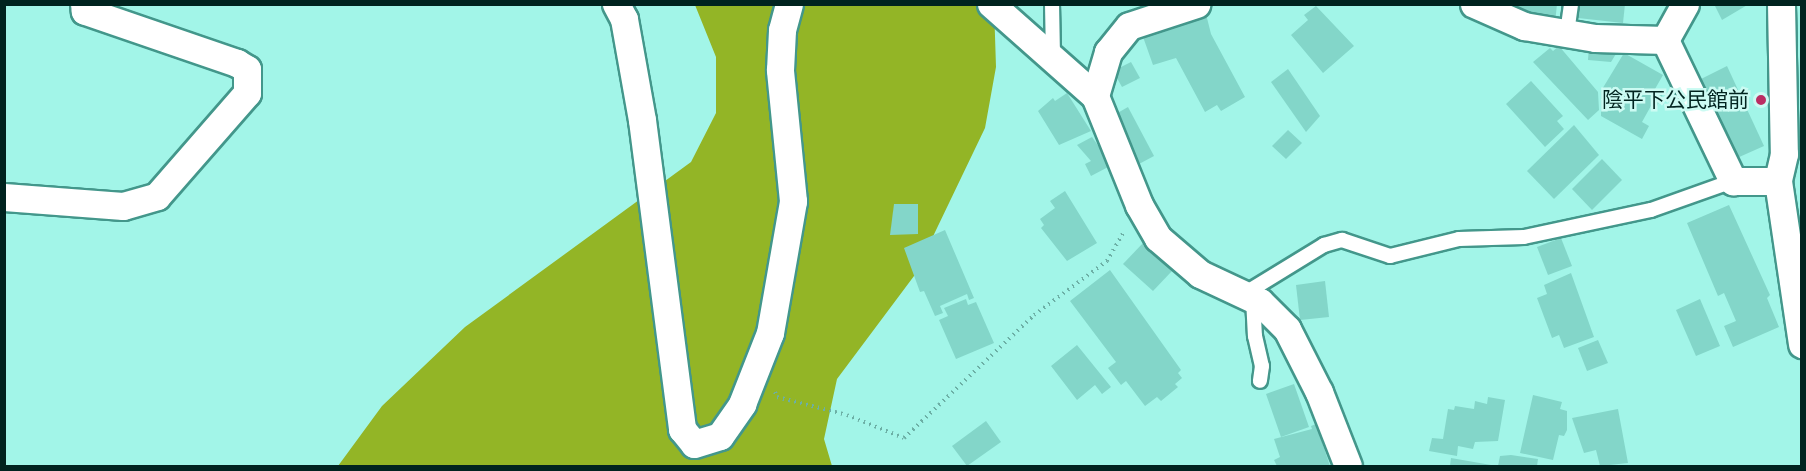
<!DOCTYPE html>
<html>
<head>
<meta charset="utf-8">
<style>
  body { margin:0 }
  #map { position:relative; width:1806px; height:471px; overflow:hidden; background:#a2f5e8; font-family:"Space Grotesk","Noto Sans JP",sans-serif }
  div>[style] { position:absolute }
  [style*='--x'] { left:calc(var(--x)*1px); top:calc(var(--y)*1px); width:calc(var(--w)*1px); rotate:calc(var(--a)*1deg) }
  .forest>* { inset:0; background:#93b526 }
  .building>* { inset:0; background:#83d6c9 }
  .path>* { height:4px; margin-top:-2px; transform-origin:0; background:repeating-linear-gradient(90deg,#6cafa5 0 1.5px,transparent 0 6px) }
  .roads { filter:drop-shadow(2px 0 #43978b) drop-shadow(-2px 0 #43978b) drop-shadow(0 2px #43978b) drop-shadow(0 -2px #43978b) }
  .lane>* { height:14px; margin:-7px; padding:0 7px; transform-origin:7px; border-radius:7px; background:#fff }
  .street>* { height:27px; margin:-13.5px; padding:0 13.5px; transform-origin:13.5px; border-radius:13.5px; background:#fff }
  .dots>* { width:16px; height:16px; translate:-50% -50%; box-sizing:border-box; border:3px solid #ccfbf3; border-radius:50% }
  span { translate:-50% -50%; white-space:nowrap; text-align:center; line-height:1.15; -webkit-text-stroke:5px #ccfbf3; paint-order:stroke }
  .poi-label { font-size:21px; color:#00231f }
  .right { translate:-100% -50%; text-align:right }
  .frame { position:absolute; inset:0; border:6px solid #00231f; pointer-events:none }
</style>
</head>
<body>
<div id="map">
  <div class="forest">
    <i style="clip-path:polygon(695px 5px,994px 5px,996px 67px,985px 128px,914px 276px,837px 379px,824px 439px,832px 466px,338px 466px,382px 406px,465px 327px,691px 162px,716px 113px,716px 57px)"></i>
  </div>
  <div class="building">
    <i style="clip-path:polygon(1513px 4px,1557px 4px,1555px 23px,1512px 10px)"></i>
    <i style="clip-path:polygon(1579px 4px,1625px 4px,1623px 23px,1578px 18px)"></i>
    <i style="clip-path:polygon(1714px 4px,1749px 4px,1722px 20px)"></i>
    <i style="clip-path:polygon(1316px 6px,1354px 46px,1323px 73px,1291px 35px,1308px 20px,1304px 15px)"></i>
    <i style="clip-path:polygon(1205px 10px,1211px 34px,1245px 97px,1221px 111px,1217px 105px,1205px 112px,1176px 58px,1153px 65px,1142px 34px)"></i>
    <i style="clip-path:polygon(1559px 46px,1598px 92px,1599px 110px,1588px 120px,1533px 62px,1550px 48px,1553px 51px)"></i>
    <i style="clip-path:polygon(1589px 46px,1619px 49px,1611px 62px,1588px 60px)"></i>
    <i style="clip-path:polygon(1624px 53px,1663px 75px,1655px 89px,1663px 94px,1657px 106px,1652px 104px,1642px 122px,1649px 126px,1642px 139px,1601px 116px,1601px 91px)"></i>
    <i style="clip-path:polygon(1131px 62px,1140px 78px,1122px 87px,1113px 71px)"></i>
    <i style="clip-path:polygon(1727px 66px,1764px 146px,1737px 158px,1701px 79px)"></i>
    <i style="clip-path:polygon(1288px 69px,1320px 116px,1306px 132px,1271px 82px)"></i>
    <i style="clip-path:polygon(1531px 81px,1563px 116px,1557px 121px,1564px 129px,1545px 147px,1506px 104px)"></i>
    <i style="clip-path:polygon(1067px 93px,1091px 131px,1059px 145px,1038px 111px,1053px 98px,1055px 101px)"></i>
    <i style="clip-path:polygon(1128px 107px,1154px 156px,1139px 164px,1114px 115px)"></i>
    <i style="clip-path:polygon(1574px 125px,1599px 155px,1554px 199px,1527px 171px)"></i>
    <i style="clip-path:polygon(1288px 130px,1302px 143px,1286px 159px,1272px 146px)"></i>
    <i style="clip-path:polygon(1092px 137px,1112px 165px,1091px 176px,1085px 164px,1091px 161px,1077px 145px)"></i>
    <i style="clip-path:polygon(1602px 159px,1622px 180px,1592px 210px,1572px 189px)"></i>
    <i style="clip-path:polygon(1065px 191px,1097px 243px,1067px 261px,1041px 228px,1044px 225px,1040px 219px,1055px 208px,1050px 201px)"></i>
    <i style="clip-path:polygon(894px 204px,918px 204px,918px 234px,890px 235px)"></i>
    <i style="clip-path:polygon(1729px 205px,1770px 295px,1767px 298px,1779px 327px,1733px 347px,1724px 326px,1736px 321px,1724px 293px,1718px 296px,1687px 223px)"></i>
    <i style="clip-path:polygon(945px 230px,974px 298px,969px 300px,967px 294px,940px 306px,943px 313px,935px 316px,924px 291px,920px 292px,904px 248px)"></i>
    <i style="clip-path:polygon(1561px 238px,1572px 266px,1548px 275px,1537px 247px)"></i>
    <i style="clip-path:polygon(1143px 243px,1172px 271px,1153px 291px,1123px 264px)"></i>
    <i style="clip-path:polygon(1110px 270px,1181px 370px,1178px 373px,1182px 378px,1175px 384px,1178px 387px,1161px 401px,1157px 397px,1145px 406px,1126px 381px,1121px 385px,1108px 368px,1116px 362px,1070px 301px)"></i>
    <i style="clip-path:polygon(1571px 273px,1594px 337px,1564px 348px,1559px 335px,1552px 338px,1537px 298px,1547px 294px,1544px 285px)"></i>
    <i style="clip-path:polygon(1325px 281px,1329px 317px,1300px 320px,1296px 285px)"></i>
    <i style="clip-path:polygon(966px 299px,968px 305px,976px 302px,994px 343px,956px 359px,939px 320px,948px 316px,944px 308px)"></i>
    <i style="clip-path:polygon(1700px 299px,1720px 346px,1696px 356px,1676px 310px)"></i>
    <i style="clip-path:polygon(1598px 340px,1608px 363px,1587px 371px,1578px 348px)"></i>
    <i style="clip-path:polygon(1077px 345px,1111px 387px,1102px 394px,1095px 385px,1077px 400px,1051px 366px)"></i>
    <i style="clip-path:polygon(1294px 384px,1309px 427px,1281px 437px,1266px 394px)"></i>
    <i style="clip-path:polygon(1533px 395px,1562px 402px,1560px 409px,1567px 411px,1567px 430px,1564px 436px,1559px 435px,1553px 460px,1520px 453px)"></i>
    <i style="clip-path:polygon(1488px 397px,1505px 400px,1498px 441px,1475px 442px,1473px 449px,1458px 446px,1457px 456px,1429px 451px,1432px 438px,1443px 439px,1448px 409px,1454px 410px,1455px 406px,1474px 409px,1475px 401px,1487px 404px)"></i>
    <i style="clip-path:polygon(1618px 409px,1628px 463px,1600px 466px,1596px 450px,1584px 453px,1572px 418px)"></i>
    <i style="clip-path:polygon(986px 421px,1001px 442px,967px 466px,952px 446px)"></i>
    <i style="clip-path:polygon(1316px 424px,1330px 466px,1277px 466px,1274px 460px,1280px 457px,1274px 439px,1312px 429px,1311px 426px)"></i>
    <i style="clip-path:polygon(1511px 455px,1538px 459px,1537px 466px,1498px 466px,1500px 456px)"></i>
    <i style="clip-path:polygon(1451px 458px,1491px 465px,1491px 466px,1450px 466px)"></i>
  </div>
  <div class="path">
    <i style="--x:775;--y:392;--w:5;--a:68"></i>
    <i style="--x:777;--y:397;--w:72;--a:14.4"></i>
    <i style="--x:847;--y:415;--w:61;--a:22"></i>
    <i style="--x:904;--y:438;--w:179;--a:-43.4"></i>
    <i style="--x:1034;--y:315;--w:91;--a:-36.5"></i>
    <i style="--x:1107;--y:261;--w:34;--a:-60"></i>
  </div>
  <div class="roads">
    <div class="lane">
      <i style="--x:1052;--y:4;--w:52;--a:88.9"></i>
      <i style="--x:1567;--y:33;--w:29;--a:-82"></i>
      <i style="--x:1244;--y:294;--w:94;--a:-31.5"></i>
      <i style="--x:1324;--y:245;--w:19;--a:-16"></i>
      <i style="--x:1342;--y:240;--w:51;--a:18.4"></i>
      <i style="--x:1390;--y:256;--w:71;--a:-13.8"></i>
      <i style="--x:1459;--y:239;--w:65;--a:-1.8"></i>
      <i style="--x:1524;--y:237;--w:130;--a:-12"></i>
      <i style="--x:1651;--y:210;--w:87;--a:-19.5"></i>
      <i style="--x:1253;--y:299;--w:37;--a:87"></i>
      <i style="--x:1255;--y:336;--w:31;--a:77"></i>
      <i style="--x:1262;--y:366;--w:15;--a:98"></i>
    </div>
    <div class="street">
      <i style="--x:616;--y:4;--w:17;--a:62"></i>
      <i style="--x:624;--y:19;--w:103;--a:79.9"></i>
      <i style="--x:642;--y:120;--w:312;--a:82.6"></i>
      <i style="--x:682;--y:429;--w:19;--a:51"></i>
      <i style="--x:694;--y:444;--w:27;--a:-17"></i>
      <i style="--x:720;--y:436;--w:39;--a:-55"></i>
      <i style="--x:742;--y:404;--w:76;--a:-68.5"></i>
      <i style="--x:770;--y:333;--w:134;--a:-80.1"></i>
      <i style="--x:793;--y:201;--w:132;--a:-95.7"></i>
      <i style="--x:780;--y:70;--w:40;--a:-87.1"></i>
      <i style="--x:782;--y:30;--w:27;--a:-75"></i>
      <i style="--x:991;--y:4;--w:139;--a:41.5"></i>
      <i style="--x:1095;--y:96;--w:118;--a:68"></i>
      <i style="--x:1139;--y:205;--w:38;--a:60"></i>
      <i style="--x:1158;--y:238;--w:55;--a:40.6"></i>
      <i style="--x:1200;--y:274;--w:66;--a:25"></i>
      <i style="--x:1260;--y:302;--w:38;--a:45"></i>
      <i style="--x:1287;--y:329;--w:71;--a:63.1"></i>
      <i style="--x:1319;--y:392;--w:79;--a:68.6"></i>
      <i style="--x:1474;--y:4;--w:55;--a:23.7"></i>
      <i style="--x:1524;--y:26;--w:72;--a:9.6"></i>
      <i style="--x:1595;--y:38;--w:70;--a:1.6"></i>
      <i style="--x:1781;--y:4;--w:150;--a:88.9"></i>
      <i style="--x:1784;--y:154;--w:28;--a:103"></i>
      <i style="--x:1778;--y:181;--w:165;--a:81.6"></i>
      <i style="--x:1665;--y:40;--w:157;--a:64.3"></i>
      <i style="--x:1733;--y:181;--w:45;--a:0"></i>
      <i style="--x:1665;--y:40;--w:41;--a:-60.9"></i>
      <i style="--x:1095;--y:96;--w:46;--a:-73.5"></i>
      <i style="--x:1108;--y:52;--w:33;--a:-51"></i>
      <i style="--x:1129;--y:26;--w:71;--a:-18.2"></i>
      <i style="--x:4;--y:197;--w:119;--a:4.3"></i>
      <i style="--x:123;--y:206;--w:35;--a:-16"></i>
      <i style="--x:157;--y:196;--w:137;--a:-48.9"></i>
      <i style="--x:247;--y:93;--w:24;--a:-90"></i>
      <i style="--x:247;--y:69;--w:12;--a:-149"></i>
      <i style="--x:237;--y:63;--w:161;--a:-161.1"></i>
      <i style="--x:85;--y:11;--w:7;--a:-98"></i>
    </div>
  </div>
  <div class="dots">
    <i style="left:1761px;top:100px;background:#ba2e63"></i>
  </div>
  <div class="poi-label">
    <span class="right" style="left:1749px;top:100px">陰平下公民館前</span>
  </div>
  <div class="frame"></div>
</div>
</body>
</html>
